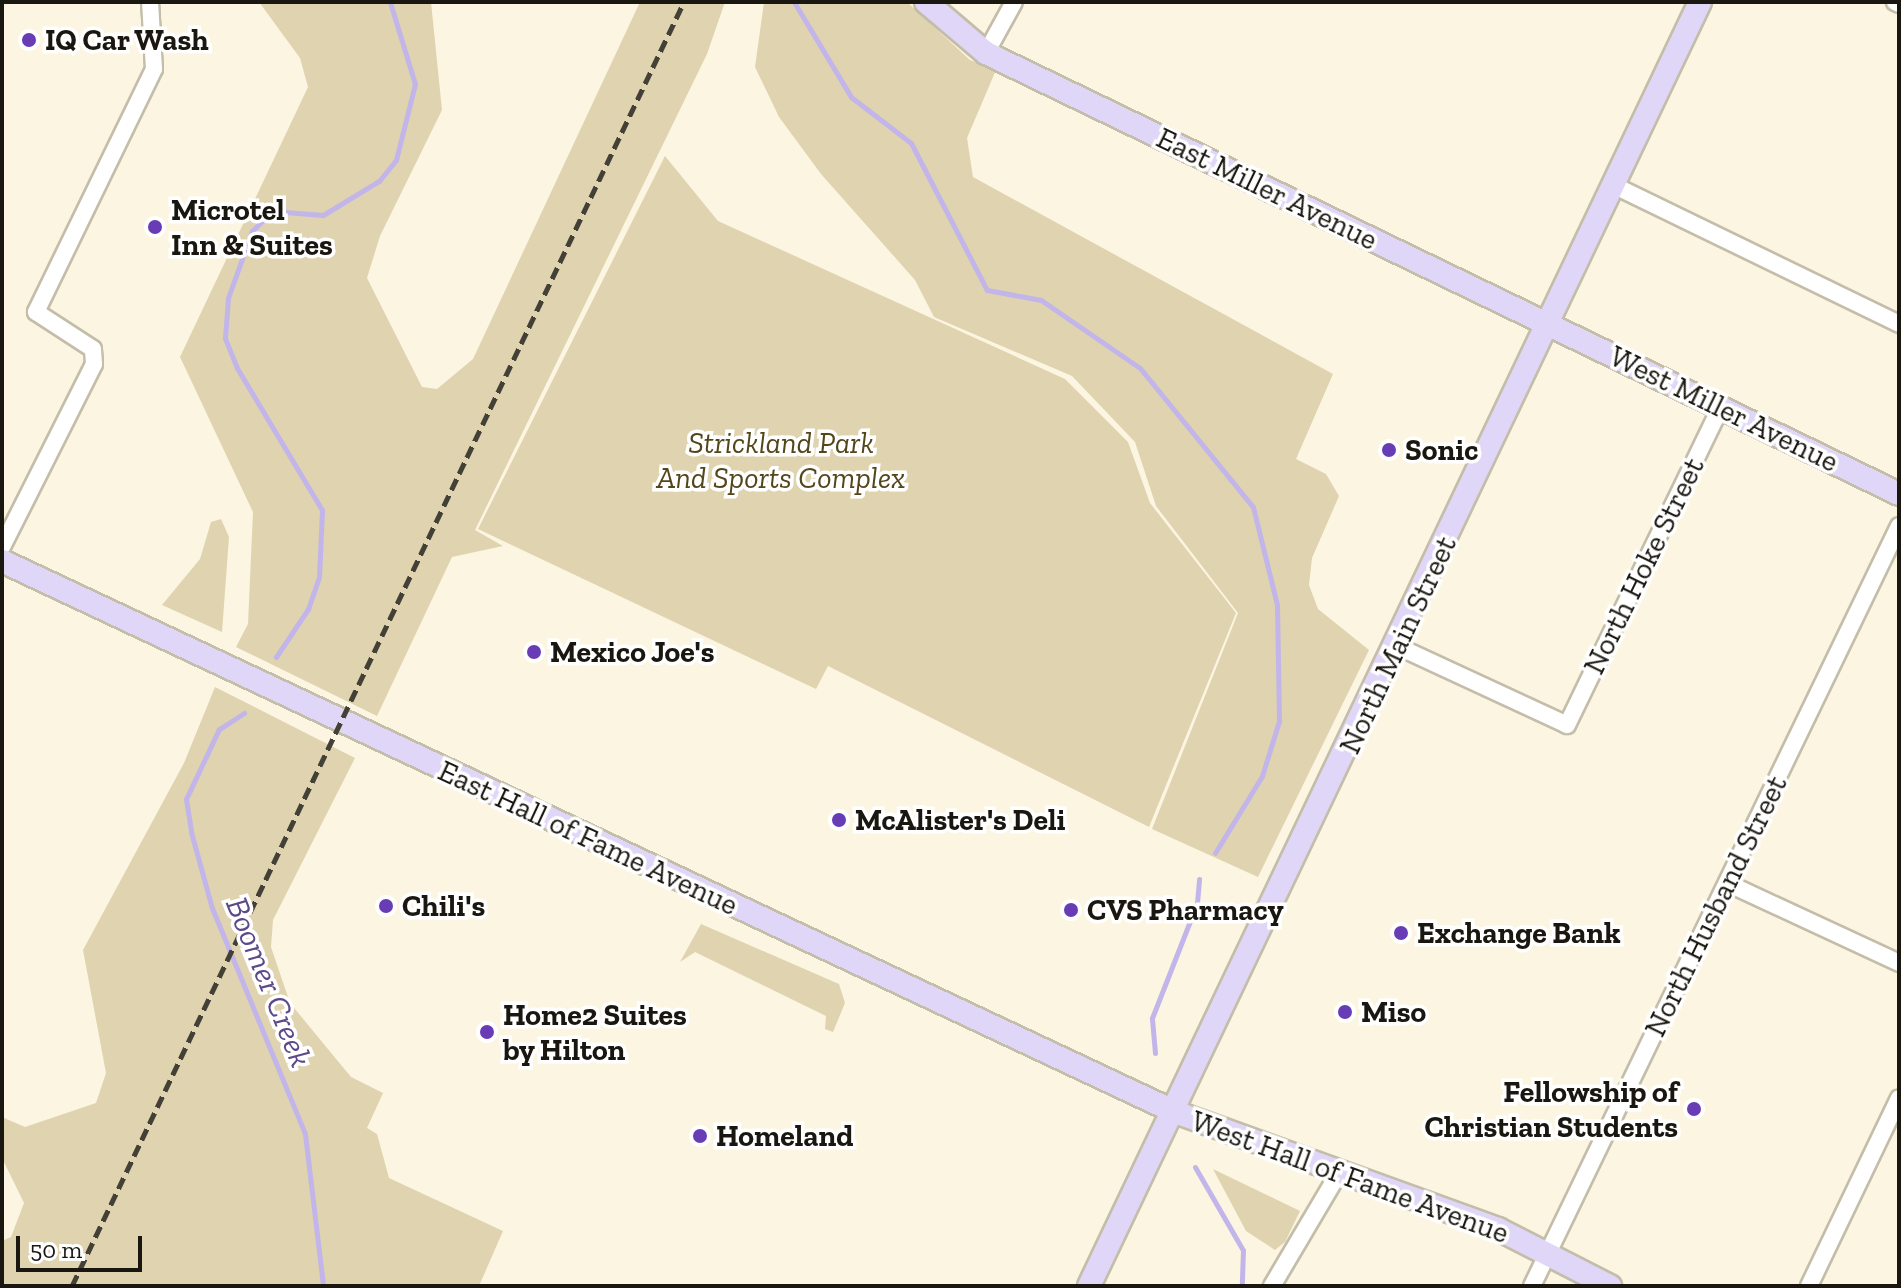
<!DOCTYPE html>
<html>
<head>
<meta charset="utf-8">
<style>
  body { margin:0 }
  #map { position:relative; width:1901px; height:1288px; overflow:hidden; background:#fcf5e1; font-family:"Zilla Slab",serif }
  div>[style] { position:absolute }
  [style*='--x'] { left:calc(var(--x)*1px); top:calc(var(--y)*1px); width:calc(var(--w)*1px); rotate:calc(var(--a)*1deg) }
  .green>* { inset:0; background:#e0d3b0 }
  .stream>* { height:5px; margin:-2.5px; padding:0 2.5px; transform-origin:2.5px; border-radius:2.5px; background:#c2b5ea }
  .roads { filter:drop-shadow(2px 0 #c3bda9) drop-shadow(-2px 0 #c3bda9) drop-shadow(0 2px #c3bda9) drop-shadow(0 -2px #c3bda9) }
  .street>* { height:16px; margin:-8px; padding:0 8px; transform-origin:8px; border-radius:8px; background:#fff }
  .secondary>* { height:22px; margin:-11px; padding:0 11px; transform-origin:11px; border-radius:11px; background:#e0d6f7 }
  .rail>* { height:5px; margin-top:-2.5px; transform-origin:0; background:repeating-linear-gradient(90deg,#434036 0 12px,transparent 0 18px) }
  .dots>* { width:22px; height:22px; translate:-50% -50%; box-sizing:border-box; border:4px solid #fff; border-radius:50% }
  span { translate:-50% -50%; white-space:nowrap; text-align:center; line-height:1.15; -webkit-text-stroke:7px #fff; paint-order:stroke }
  .poi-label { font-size:30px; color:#191710; font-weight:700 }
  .left { translate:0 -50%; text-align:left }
  .right { translate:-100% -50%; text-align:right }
  .street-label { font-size:30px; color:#191710 }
  .park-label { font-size:30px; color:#54461b; font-style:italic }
  .water-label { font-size:32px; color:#5c498a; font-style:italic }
  .frame { position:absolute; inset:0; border:4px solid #191710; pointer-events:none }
  .scale { position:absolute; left:16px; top:1236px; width:126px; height:36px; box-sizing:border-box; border:4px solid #191710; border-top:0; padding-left:10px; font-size:24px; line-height:28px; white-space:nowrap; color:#191710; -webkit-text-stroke:6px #fff; paint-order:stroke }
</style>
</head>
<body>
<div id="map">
  <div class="green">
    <i style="clip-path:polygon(259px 2px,431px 2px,442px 110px,380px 236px,367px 278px,422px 387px,437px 389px,473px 359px,640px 2px,725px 2px,707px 54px,475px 530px,503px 546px,452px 557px,377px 716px,236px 647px,248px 624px,253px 512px,180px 357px,308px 87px,300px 58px)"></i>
    <i style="clip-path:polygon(764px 2px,907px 2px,970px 60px,996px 70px,967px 138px,973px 177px,1333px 374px,1296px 459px,1326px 474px,1339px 496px,1312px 558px,1309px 585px,1318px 609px,1369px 650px,1258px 877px,1152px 829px,1238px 613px,1156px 506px,1135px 442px,1072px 376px,934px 317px,915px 280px,821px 174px,779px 117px,755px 67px)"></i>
    <i style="clip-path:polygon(665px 156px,718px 221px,1065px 379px,1128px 442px,1150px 503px,1236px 613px,1149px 827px,828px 666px,816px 689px,478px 529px)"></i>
    <i style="clip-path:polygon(221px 519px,229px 537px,222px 632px,162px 605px,200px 559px,211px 522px)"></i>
    <i style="clip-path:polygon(215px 687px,355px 758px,273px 920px,271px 947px,290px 1003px,351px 1077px,383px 1093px,367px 1128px,377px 1134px,389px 1178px,503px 1231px,479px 1286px,2px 1286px,2px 1241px,11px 1237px,24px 1203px,2px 1158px,2px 1117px,25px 1127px,96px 1103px,106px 1073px,83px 950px,184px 763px)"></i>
    <i style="clip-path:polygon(701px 924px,839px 984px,845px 1003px,833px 1032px,825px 1029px,826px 1016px,695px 952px,680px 962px)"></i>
    <i style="clip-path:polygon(1213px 1169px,1300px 1211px,1285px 1242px,1275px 1250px,1246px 1231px)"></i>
  </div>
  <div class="stream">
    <i style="--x:794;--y:2;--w:111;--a:59"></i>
    <i style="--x:851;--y:97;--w:76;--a:37.5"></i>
    <i style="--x:911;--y:143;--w:165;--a:62.7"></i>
    <i style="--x:987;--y:290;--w:55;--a:10.5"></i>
    <i style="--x:1041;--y:300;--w:120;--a:34.5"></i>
    <i style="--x:1140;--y:368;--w:179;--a:50.9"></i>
    <i style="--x:1253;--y:507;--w:101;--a:76.2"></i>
    <i style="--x:1277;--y:605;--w:116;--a:89"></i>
    <i style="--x:1279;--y:721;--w:58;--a:107.2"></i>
    <i style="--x:1262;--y:776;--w:90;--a:121.4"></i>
    <i style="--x:276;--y:657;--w:58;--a:-56.3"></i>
    <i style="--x:308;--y:609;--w:34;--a:-71"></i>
    <i style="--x:319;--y:577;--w:67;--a:-87.4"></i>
    <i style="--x:322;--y:510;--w:165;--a:-120.9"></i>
    <i style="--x:237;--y:368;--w:32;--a:-112"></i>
    <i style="--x:225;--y:338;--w:40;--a:-85.7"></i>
    <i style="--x:228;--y:298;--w:71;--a:-70.3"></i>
    <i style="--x:252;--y:231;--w:28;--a:-45"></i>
    <i style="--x:272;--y:211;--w:51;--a:4.5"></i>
    <i style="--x:323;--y:215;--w:66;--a:-31.3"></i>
    <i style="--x:379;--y:181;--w:27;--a:-51"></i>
    <i style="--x:396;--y:160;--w:78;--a:-76"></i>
    <i style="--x:415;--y:84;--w:86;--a:-107"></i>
    <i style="--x:244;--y:713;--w:30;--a:147"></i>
    <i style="--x:219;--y:729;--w:77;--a:115.2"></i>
    <i style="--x:186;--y:799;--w:33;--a:81"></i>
    <i style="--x:191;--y:832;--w:79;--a:74.6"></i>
    <i style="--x:212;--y:908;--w:244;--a:67.6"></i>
    <i style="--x:305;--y:1134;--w:153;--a:83.2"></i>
    <i style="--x:1155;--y:1053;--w:35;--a:-95"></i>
    <i style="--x:1152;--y:1018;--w:123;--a:-68.6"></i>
    <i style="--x:1197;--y:903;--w:24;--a:-85"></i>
    <i style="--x:1195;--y:1167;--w:96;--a:60"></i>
    <i style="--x:1243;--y:1250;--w:36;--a:92"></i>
  </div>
  <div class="roads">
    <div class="street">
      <i style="--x:1895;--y:2;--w:4;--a:27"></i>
      <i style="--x:986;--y:53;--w:58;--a:-61.2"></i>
      <i style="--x:1613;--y:185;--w:318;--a:25.9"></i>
      <i style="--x:2;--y:547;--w:205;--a:-63.3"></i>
      <i style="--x:94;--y:364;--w:15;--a:-94"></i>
      <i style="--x:93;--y:349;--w:68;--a:-147"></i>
      <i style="--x:36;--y:312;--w:270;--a:-64.1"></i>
      <i style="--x:154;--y:69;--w:67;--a:-93.4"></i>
      <i style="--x:1397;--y:646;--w:187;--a:24.9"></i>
      <i style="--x:1567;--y:725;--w:353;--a:-64.2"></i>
      <i style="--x:1727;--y:883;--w:190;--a:24.9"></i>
      <i style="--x:1272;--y:1286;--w:128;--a:-59.4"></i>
      <i style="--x:1532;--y:1286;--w:844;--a:-64.22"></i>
      <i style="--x:1809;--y:1286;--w:208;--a:-64.4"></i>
    </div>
    <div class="secondary">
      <i style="--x:926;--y:2;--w:79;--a:40.4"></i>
      <i style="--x:986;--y:53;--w:1014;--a:25.78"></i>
      <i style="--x:2;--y:561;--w:1296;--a:25.16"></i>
      <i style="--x:1175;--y:1112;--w:344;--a:19.9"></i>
      <i style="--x:1498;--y:1229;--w:126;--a:27"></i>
      <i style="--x:1089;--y:1286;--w:1422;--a:-64.55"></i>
    </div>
  </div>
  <div class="rail">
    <i style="--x:72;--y:1286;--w:1422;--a:-64.52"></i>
  </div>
  <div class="dots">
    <i style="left:29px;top:40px;background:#683cb4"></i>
    <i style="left:155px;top:227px;background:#683cb4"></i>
    <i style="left:1389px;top:450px;background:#683cb4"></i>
    <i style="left:534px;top:652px;background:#683cb4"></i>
    <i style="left:839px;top:820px;background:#683cb4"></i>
    <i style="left:386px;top:906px;background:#683cb4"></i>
    <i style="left:1071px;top:910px;background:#683cb4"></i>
    <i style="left:1401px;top:933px;background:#683cb4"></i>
    <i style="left:1345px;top:1012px;background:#683cb4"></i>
    <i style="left:487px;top:1032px;background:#683cb4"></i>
    <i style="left:1694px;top:1109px;background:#683cb4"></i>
    <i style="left:700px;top:1136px;background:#683cb4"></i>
  </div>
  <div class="poi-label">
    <span class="left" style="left:45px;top:40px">IQ Car Wash</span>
    <span class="left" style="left:171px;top:227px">Microtel<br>Inn &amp; Suites</span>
    <span class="left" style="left:1405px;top:450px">Sonic</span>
    <span class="left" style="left:550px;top:652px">Mexico Joe's</span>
    <span class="left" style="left:855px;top:820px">McAlister's Deli</span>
    <span class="left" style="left:402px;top:906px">Chili's</span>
    <span class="left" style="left:1087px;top:910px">CVS Pharmacy</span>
    <span class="left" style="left:1417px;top:933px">Exchange Bank</span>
    <span class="left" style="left:1361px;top:1012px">Miso</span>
    <span class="left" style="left:503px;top:1032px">Home2 Suites<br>by Hilton</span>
    <span class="right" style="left:1678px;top:1109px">Fellowship of<br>Christian Students</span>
    <span class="left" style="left:716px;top:1136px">Homeland</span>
  </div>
  <div class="street-label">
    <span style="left:1267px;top:189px;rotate:26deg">East Miller Avenue</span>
    <span style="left:1724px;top:409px;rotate:26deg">West Miller Avenue</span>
    <span style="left:1644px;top:566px;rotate:-64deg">North Hoke Street</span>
    <span style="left:1398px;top:645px;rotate:-65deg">North Main Street</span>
    <span style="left:588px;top:838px;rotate:25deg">East Hall of Fame Avenue</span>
    <span style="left:1716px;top:906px;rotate:-64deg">North Husband Street</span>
    <span style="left:1350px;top:1177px;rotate:20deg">West Hall of Fame Avenue</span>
  </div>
  <div class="park-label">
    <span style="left:781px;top:460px">Strickland Park<br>And Sports Complex</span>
  </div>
  <div class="water-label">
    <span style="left:269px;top:982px;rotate:68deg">Boomer Creek</span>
  </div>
  <div class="frame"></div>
  <div class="scale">50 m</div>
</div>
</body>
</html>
